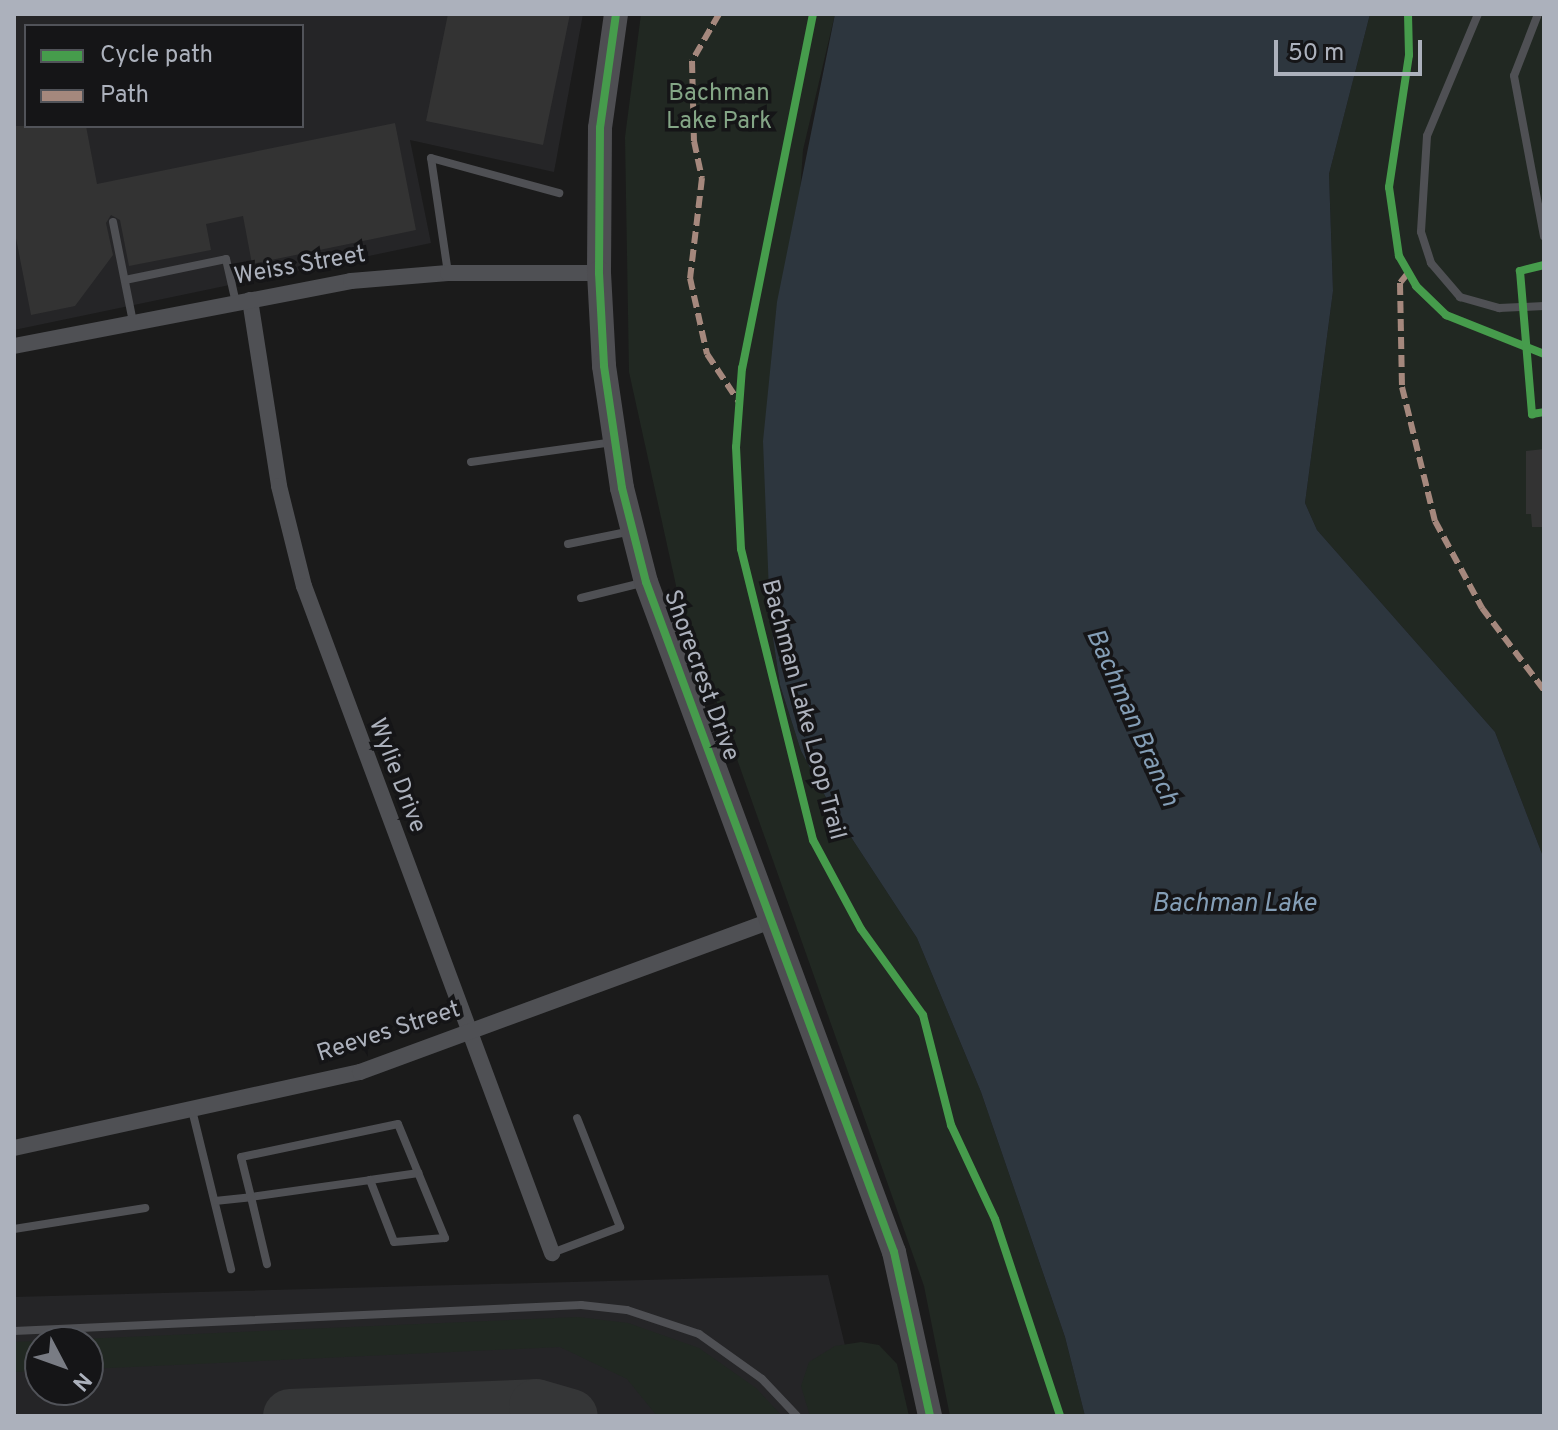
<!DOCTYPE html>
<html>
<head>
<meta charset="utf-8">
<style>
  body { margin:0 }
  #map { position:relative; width:1558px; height:1430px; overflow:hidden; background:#1b1b1b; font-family:Overpass,sans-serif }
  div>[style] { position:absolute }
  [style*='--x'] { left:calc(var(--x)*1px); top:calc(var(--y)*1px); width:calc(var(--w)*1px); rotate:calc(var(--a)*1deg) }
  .built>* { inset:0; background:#252527 }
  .green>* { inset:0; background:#212822 }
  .water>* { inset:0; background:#2d363e }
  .taxiway>* { height:54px; margin:-27px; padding:0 27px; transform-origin:27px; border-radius:27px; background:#353637 }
  .building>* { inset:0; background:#333 }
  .lane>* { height:8px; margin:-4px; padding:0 4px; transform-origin:4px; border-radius:4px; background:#4f5054 }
  .street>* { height:16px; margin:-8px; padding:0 8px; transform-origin:8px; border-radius:8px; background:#4f5054 }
  .secondary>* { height:24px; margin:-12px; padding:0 12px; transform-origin:12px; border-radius:12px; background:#4e4e52 }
  .quiet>* { height:6px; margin-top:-3px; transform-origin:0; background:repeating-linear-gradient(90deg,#a5887d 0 12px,transparent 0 18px) }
  .cycleway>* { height:8px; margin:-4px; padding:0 4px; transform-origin:4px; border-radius:4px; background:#469c4c }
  span { translate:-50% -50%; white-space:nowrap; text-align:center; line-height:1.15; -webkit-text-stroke:7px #151517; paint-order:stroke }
  .park-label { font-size:24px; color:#84a686 }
  .street-label { font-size:24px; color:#acb1bc }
  .water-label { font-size:26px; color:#849eb6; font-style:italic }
  .frame { position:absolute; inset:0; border:16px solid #acb1bc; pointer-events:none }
  .legend { position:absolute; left:24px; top:24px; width:280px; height:104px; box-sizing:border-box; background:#151517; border:2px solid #515359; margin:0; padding:10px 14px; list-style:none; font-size:24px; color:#acb1bc }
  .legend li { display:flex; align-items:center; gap:16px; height:40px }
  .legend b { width:40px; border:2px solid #515359 }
  .north { position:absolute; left:24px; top:1326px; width:80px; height:80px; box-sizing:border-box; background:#151517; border:2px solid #515359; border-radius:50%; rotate:131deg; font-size:22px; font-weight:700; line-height:32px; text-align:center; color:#acb1bc }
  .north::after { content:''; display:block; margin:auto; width:28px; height:36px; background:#797c84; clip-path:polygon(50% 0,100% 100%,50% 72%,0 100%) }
  .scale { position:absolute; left:1274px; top:40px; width:148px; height:36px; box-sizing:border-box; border:4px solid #acb1bc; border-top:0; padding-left:10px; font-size:24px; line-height:28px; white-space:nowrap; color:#acb1bc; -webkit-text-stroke:6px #151517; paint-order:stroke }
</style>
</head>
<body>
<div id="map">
  <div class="built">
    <i style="clip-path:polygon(evenodd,14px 14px,583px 14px,554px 172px,410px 140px,431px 243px,14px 330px,14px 14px,26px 26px,302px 26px,302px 126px,26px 126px,26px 26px)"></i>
    <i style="clip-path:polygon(evenodd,828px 1275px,852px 1375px,898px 1416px,14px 1416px,14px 1297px,828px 1275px,40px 1342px,88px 1342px,88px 1390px,40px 1390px,40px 1342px)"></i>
  </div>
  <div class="green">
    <i style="clip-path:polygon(641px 14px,835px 14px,803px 150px,770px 618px,780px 685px,801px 751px,830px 805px,917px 938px,981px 1092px,1065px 1337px,1085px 1416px,950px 1416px,924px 1286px,677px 590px,629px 372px,625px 137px)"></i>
    <i style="clip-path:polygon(1370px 14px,1544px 14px,1544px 859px,1495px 732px,1317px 530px,1305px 503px,1333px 291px,1329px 174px)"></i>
    <i style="clip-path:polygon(578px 1317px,628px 1323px,699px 1348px,756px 1388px,782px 1416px,657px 1416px,627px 1379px,560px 1347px,88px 1369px,88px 1342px,40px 1342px,40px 1371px,14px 1372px,14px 1342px)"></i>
    <i style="clip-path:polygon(861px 1342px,879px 1345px,897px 1364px,909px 1416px,810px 1416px,801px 1386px,809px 1362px,835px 1346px)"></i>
  </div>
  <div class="water">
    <i style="clip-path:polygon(835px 14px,1370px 14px,1329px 174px,1333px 291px,1305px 503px,1317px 530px,1495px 732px,1544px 859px,1544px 1416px,1085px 1416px,1065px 1337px,981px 1092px,917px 938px,830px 805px,801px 751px,780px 685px,770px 618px,763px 441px,777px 302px)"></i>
  </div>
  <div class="taxiway">
    <i style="--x:290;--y:1416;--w:246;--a:-2.3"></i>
    <i style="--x:536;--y:1406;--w:36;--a:16"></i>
  </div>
  <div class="building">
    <i style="clip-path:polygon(448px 14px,570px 14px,543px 145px,426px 121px)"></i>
    <i style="clip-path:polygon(395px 123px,416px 230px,252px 264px,243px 216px,206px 224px,211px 250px,129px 266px,120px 220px,111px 215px,106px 223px,113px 255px,75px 306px,31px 315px,14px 228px,14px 126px,86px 126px,97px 184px)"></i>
    <i style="clip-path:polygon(1544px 449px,1544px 527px,1532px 527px,1531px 514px,1526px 514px,1526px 451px)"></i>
  </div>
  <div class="lane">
    <i style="--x:1478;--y:14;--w:132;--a:112.7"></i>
    <i style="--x:1427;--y:136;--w:96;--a:93.6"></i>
    <i style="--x:1421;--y:232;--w:33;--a:72"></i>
    <i style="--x:1431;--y:263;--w:45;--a:49.5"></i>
    <i style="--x:1460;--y:297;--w:41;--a:15.8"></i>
    <i style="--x:1499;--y:308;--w:45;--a:-2.5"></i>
    <i style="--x:1538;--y:14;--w:66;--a:111.2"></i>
    <i style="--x:1514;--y:76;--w:163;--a:79.4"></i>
    <i style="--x:113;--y:222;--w:102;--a:78.7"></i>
    <i style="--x:448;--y:273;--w:116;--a:-98.4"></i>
    <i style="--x:431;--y:158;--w:133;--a:15.3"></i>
    <i style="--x:125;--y:280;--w:103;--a:-11.7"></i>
    <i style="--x:226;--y:259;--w:45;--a:77.2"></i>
    <i style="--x:471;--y:462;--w:143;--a:-8"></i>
    <i style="--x:568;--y:544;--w:65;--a:-11.5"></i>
    <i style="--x:581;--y:598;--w:66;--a:-14"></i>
    <i style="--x:192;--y:1110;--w:164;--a:76.2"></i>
    <i style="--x:370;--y:1180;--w:49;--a:-8.3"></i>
    <i style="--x:215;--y:1201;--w:36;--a:-6"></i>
    <i style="--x:251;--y:1197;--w:120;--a:-8.1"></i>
    <i style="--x:370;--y:1180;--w:66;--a:68.8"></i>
    <i style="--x:394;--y:1242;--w:51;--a:-4.5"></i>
    <i style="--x:445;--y:1238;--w:123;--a:-112.4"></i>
    <i style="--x:398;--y:1124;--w:160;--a:168.1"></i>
    <i style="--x:241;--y:1157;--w:41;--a:76"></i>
    <i style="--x:251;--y:1197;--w:69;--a:76.6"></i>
    <i style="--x:14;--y:1229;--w:133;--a:-9.1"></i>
    <i style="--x:552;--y:1253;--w:73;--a:-20.9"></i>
    <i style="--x:620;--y:1227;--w:117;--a:-111.5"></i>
    <i style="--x:14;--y:1331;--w:568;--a:-2.63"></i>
    <i style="--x:581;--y:1305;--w:46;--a:6.2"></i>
    <i style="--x:627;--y:1310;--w:76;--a:18.4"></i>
    <i style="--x:699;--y:1334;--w:77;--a:35.5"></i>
    <i style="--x:762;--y:1379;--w:51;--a:46.6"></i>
  </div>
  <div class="street">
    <i style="--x:250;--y:300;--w:188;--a:81.1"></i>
    <i style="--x:279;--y:486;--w:103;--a:76"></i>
    <i style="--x:304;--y:586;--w:712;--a:69.6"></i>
    <i style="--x:14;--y:346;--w:343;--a:-10.9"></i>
    <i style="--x:351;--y:281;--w:97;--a:-4.7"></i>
    <i style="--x:448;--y:273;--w:151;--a:0"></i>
    <i style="--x:14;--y:1148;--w:354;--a:-12.4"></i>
    <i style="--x:360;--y:1072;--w:434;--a:-20.2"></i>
  </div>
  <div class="secondary">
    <i style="--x:616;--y:14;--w:115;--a:98"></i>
    <i style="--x:600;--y:128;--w:145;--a:90.4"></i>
    <i style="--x:599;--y:273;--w:93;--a:86.9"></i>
    <i style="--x:604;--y:366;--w:123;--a:81.6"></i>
    <i style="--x:622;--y:488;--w:97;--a:75.7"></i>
    <i style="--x:646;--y:582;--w:714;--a:69.69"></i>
    <i style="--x:894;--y:1252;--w:168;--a:77.6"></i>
  </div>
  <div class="quiet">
    <i style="--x:719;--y:14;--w:54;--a:119.9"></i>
    <i style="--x:692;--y:61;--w:80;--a:88.6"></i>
    <i style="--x:694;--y:141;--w:38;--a:78"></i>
    <i style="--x:702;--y:178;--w:101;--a:96.8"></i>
    <i style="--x:690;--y:278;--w:78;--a:77.4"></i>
    <i style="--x:707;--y:354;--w:58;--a:56.3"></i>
    <i style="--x:1408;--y:273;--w:13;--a:129"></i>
    <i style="--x:1400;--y:283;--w:104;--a:88.9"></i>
    <i style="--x:1402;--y:387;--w:138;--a:76.2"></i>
    <i style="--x:1435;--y:521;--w:99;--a:61.6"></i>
    <i style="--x:1482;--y:608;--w:103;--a:52.9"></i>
  </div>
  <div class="cycleway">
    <i style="--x:616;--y:14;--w:115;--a:98"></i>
    <i style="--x:600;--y:128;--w:145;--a:90.4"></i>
    <i style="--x:599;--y:273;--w:93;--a:86.9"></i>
    <i style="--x:604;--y:366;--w:123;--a:81.6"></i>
    <i style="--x:622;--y:488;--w:97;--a:75.7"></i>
    <i style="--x:646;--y:582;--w:714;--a:69.69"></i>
    <i style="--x:894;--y:1252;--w:168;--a:77.6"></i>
    <i style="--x:813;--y:14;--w:361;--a:101.3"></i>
    <i style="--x:742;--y:368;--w:79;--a:94.3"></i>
    <i style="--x:736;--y:447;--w:102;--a:87.2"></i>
    <i style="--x:741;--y:549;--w:300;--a:76.1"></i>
    <i style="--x:813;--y:840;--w:101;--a:61.7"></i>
    <i style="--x:861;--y:929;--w:106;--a:54.2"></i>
    <i style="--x:923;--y:1015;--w:114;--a:75.7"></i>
    <i style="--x:951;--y:1125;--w:104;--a:64.9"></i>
    <i style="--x:995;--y:1219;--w:207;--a:71.7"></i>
    <i style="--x:1408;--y:14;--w:41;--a:88.6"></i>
    <i style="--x:1409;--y:55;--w:134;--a:98.6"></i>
    <i style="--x:1389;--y:187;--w:70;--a:81.8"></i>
    <i style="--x:1399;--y:256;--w:34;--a:60"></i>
    <i style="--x:1416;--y:286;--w:42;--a:44"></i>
    <i style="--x:1446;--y:315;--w:105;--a:21.7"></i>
    <i style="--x:1544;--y:265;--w:25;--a:166"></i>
    <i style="--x:1520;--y:271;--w:144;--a:85.2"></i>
    <i style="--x:1532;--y:414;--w:12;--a:-9"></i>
  </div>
  <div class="park-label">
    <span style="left:719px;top:109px">Bachman<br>Lake Park</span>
  </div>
  <div class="street-label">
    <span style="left:300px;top:267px;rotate:-10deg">Weiss Street</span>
    <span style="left:700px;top:676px;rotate:70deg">Shorecrest Drive</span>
    <span style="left:802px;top:710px;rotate:75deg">Bachman Lake Loop Trail</span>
    <span style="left:396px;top:776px;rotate:69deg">Wylie Drive</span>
    <span style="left:389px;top:1033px;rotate:-18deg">Reeves Street</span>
  </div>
  <div class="water-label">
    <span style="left:1131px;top:718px;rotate:66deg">Bachman Branch</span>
    <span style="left:1234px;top:905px">Bachman Lake</span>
  </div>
  <div class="frame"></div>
  <ul class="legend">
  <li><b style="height:10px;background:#469c4c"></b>Cycle path</li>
  <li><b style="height:10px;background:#a5887d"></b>Path</li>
  </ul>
  <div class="north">N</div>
  <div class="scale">50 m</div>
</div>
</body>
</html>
